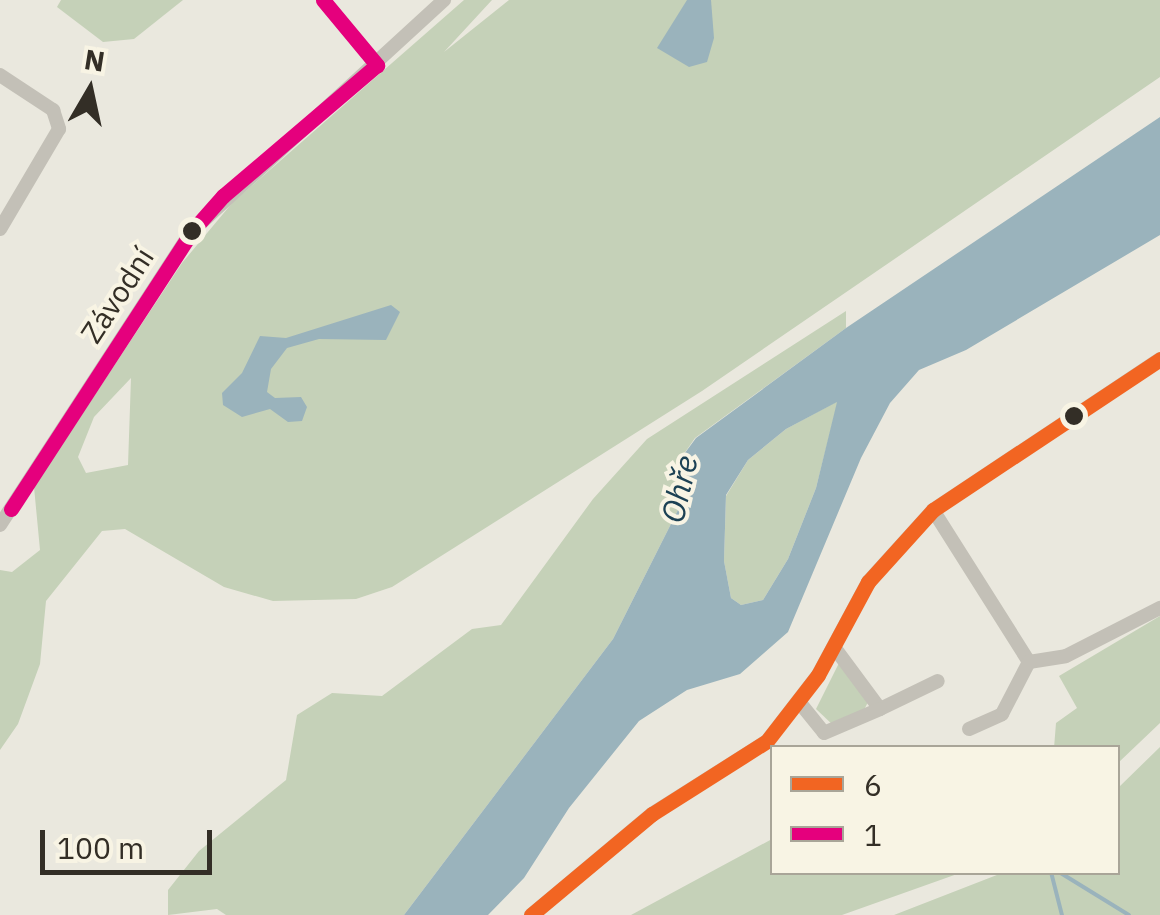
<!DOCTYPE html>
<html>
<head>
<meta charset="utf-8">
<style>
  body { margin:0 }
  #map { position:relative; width:1160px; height:915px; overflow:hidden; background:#eae8de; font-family:"IBM Plex Sans",sans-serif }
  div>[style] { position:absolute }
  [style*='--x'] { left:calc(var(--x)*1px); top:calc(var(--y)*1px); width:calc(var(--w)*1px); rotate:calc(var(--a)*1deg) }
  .green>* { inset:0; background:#c5d1b8 }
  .water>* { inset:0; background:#9ab3bc }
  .stream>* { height:4px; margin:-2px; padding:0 2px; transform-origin:2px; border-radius:2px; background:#9ab3bc }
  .minor>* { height:14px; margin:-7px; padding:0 7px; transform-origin:7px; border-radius:7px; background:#c3c0b7 }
  .bus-1>* { height:15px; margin:-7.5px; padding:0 7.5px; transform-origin:7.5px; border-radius:7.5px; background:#f26522 }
  .bus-2>* { height:15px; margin:-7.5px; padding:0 7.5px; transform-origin:7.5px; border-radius:7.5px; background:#e5007d }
  .dots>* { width:28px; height:28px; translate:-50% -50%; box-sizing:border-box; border:5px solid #f8f4e4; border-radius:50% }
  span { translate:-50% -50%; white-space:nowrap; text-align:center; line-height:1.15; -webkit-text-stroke:8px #f8f4e4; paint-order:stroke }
  .street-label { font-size:30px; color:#332e26 }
  .water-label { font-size:32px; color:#1c4154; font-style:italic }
  .legend { position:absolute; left:770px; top:745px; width:350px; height:130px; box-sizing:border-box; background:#f8f4e4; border:2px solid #a9a598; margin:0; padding:12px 18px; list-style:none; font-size:30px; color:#332e26 }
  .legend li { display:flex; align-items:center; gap:20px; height:50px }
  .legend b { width:50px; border:2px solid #a9a598 }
  .north { position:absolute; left:40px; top:40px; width:100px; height:100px; -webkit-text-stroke:8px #f8f4e4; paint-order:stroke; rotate:9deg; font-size:28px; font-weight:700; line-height:40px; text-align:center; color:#332e26 }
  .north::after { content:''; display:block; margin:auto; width:35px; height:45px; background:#332e26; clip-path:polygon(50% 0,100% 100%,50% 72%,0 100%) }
  .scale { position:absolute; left:40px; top:830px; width:172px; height:45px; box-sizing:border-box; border:5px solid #332e26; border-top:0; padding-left:12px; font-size:30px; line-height:35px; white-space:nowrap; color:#332e26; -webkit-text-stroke:8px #f8f4e4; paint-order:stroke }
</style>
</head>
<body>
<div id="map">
  <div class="green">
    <i style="clip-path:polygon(61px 0,183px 0,134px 39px,103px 42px,57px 7px)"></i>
    <i style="clip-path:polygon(evenodd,464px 0,492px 0,444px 52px,509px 0,1160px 0,1160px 77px,702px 391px,392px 587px,356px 599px,273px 601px,224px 587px,125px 529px,102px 531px,46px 601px,40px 664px,18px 724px,0 750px,0 570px,12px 572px,40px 550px,34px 487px,182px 263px,233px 202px,464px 0,131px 378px,128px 465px,86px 473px,78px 457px,94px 417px,131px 378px)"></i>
    <i style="clip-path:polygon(846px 311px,846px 328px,695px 438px,679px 461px,679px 508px,613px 639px,404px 915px,226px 915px,217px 909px,168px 915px,168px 890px,199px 851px,286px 780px,297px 715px,332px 693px,382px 696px,472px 629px,501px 625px,593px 499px,647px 439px)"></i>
    <i style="clip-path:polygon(838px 401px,816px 488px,788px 559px,763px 600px,741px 605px,731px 598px,724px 561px,726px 496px,748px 460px,786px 429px)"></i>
    <i style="clip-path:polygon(1160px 616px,1160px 723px,1118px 763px,1118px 748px,1054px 748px,1056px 723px,1077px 708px,1059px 676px)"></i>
    <i style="clip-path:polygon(840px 661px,869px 700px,863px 712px,834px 726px,816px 709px)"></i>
    <i style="clip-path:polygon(1160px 747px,1160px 915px,894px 915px,1002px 873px,1118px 872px,1118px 788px)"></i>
    <i style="clip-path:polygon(772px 839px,772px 872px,960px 873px,842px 915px,631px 915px)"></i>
  </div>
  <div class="water">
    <i style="clip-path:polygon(687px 0,711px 0,714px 38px,707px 62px,689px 67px,657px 48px)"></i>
    <i style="clip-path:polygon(evenodd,1160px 117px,1160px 235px,966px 350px,919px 370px,890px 403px,861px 458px,788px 632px,740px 674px,687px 690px,639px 721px,569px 808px,524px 878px,488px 915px,404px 915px,613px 639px,679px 508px,679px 461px,696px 438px,846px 328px,1160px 117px,837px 402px,816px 488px,788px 559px,763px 600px,741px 605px,731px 598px,724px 561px,726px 495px,748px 460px,786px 429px,837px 402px)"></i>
    <i style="clip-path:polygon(391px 305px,400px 312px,386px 340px,319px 339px,287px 348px,271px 369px,267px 392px,275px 398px,301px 397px,307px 407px,302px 421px,288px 422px,270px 409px,242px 417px,223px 405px,222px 393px,242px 373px,260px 336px,286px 338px)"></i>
  </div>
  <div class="stream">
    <i style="--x:1051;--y:872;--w:44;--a:75.7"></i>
    <i style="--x:1059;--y:872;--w:82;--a:31.6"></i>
  </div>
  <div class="minor">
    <i style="--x:323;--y:0;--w:85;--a:50.3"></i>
    <i style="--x:0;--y:75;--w:64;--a:33.4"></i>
    <i style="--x:53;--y:110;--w:20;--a:72"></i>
    <i style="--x:59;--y:129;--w:116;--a:120.5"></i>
    <i style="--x:933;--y:510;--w:180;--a:57.7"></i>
    <i style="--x:0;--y:525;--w:351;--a:-56.9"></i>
    <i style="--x:192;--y:231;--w:342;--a:-42.5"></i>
    <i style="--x:834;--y:647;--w:77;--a:53.4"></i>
    <i style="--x:880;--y:709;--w:64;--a:-25.8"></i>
    <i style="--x:1029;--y:662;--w:37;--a:-9"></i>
    <i style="--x:1066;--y:656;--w:106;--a:-27.1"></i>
    <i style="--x:800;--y:703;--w:38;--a:51"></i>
    <i style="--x:824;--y:733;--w:61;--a:-23.2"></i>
    <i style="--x:969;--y:729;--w:36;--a:-24"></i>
    <i style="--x:1002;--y:714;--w:59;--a:-62.6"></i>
    <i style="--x:531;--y:915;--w:158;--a:-39.9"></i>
    <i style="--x:652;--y:814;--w:136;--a:-32.4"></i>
    <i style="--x:767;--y:741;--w:83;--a:-52.3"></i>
    <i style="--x:818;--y:675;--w:106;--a:-61.7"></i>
    <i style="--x:868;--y:582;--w:97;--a:-47.9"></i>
    <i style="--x:933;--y:510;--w:273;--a:-33.6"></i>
  </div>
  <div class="bus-1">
    <i style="--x:531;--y:915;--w:158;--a:-39.9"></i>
    <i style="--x:652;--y:814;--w:136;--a:-32.4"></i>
    <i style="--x:767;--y:741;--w:83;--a:-52.3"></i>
    <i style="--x:818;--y:675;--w:106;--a:-61.7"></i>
    <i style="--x:868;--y:582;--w:97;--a:-47.9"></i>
    <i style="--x:933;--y:510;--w:273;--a:-33.6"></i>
  </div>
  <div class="bus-2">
    <i style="--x:323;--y:0;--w:85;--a:50.3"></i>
    <i style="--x:11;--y:509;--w:332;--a:-56.9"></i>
    <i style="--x:192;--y:231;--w:47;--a:-48.5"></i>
    <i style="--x:223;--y:196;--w:202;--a:-40.4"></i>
  </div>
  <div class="dots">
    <i style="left:192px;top:231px;background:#332e26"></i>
    <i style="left:1074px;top:416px;background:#332e26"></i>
  </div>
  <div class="street-label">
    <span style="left:117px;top:295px;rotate:-57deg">Závodní</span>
  </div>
  <div class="water-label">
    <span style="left:679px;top:489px;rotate:-77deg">Ohře</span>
  </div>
  <ul class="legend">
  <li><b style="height:12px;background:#f26522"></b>6</li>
  <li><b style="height:12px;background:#e5007d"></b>1</li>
  </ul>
  <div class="north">N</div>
  <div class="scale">100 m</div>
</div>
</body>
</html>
